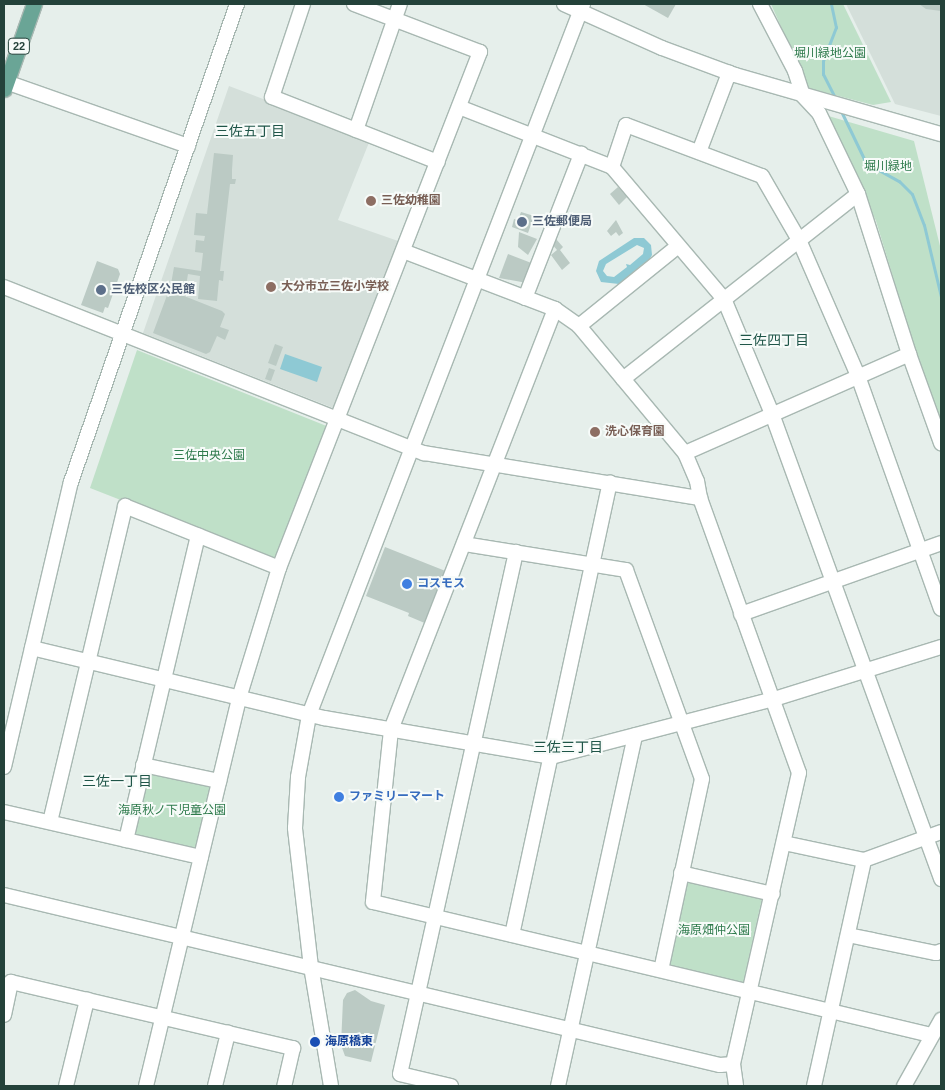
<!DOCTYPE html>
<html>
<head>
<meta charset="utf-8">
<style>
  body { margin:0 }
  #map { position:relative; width:945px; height:1090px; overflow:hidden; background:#e6efeb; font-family:Helvetica,"Noto Sans JP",sans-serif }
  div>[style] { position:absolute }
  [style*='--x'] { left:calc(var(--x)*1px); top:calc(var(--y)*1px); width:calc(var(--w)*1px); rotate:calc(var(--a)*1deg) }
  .built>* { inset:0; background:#d4dfda }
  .green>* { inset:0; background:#bfe0c8 }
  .water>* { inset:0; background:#8ec9d4 }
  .stream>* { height:3px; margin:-1.5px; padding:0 1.5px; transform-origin:1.5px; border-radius:1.5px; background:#8ec9d4 }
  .building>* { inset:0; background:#bbcac4 }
  .roads { filter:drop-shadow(1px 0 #a8b8b2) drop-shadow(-1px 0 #a8b8b2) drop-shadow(0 1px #a8b8b2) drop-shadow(0 -1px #a8b8b2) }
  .minor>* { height:14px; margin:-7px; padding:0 7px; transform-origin:7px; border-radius:7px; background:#fff }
  .major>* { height:15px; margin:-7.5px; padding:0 7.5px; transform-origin:7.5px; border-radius:7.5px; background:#6aa596 }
  .dots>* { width:14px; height:14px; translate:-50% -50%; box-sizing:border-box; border:2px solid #f7fbf9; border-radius:50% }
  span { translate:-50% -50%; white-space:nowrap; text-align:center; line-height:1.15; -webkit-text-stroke:4px #f7fbf9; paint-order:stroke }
  .shield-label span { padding:1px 4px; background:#f7fbf9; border:1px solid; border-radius:4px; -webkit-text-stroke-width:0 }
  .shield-label { font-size:11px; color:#24423a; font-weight:700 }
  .park-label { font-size:12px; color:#2d7a4b }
  .education-label { font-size:12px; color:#785e54; font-weight:700 }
  .left { translate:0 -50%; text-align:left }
  .service-label { font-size:12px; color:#4e5e75; font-weight:700 }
  .shop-label { font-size:12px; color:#366cbe; font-weight:700 }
  .transit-label { font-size:12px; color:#164399; font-weight:700 }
  .neighbourhood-label { font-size:14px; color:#1f5548 }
  .frame { position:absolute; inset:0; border:5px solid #24423a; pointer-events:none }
</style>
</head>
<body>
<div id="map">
  <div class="built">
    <i style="clip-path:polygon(846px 4px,941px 4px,941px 116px,895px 104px)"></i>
    <i style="clip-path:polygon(229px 86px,370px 140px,338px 220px,401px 242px,336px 409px,143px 333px)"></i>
  </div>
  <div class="green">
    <i style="clip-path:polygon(771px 4px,843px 4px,891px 102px,873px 105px,808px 88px)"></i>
    <i style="clip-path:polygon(825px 115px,914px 141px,941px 250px,941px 435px,876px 221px)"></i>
    <i style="clip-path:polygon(137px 350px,329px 427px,278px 559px,274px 560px,90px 488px)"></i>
    <i style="clip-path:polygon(145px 772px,209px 784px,212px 788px,198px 849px,193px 851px,133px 837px)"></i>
    <i style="clip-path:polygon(685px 881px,763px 894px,743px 984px,670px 966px,667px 960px)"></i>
  </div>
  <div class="water">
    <i style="clip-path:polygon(evenodd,634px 238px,644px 238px,651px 245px,652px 255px,646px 265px,644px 263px,619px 284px,601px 282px,596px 271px,599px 261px,634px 238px,637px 245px,644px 248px,643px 254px,630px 265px,626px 264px,627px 267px,614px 277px,607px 276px,603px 271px,606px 264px,637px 245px)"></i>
    <i style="clip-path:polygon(285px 354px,322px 367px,317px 382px,280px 369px)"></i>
  </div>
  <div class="stream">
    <i style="--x:831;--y:4;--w:24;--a:78"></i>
    <i style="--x:836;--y:27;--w:36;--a:111"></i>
    <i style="--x:823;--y:61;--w:13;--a:90"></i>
    <i style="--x:823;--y:74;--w:29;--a:63"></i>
    <i style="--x:841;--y:111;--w:58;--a:64.3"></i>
    <i style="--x:866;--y:163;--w:38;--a:29"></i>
    <i style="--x:899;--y:181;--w:18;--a:45"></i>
    <i style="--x:912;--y:194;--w:33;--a:69"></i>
    <i style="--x:924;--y:225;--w:74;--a:76.7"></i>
  </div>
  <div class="building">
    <i style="clip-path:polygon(643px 4px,676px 4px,668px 18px)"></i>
    <i style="clip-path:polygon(919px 4px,941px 4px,941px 11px,926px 9px)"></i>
    <i style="clip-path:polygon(214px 153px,233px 155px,232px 170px,232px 179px,236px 179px,235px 184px,230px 184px,220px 271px,224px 271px,223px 281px,219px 280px,217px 301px,198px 299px,200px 276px,188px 274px,186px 286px,171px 284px,174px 267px,201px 271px,203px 253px,195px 252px,196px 240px,204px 241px,205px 236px,194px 235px,196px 213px,207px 214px)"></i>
    <i style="clip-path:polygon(618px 187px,627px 197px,619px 205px,610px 194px)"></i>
    <i style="clip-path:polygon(521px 212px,534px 216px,528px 233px,512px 227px,514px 219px,518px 220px)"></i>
    <i style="clip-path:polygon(616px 220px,623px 233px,619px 236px,616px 232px,611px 236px,607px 231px)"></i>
    <i style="clip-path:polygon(519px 232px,537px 239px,528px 255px,518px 247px)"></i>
    <i style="clip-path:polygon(556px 239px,563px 247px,560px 250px,570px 263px,562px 270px,551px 255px,557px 250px,551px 243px)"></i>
    <i style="clip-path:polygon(508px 254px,534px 264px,527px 283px,499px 278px)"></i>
    <i style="clip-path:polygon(97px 261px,118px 269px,120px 274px,108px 308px,105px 307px,103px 313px,81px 305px)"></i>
    <i style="clip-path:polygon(169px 290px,222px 311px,225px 314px,220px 327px,229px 330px,225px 340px,217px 336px,210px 352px,206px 354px,153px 333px)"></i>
    <i style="clip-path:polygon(275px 344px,283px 347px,276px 366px,268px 363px)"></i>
    <i style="clip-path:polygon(269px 368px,275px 370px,271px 381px,265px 379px)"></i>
    <i style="clip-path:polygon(385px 547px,448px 572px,427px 624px,408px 616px,409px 613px,366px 596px)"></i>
    <i style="clip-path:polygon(355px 990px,371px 1001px,385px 1005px,371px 1062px,345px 1056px,341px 1045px,343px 1000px,347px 993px)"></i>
  </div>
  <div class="roads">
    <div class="minor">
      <i style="--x:303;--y:4;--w:98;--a:108.4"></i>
      <i style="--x:272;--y:97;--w:178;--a:21.4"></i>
      <i style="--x:564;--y:4;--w:107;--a:24.2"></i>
      <i style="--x:662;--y:48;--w:78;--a:20.3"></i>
      <i style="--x:735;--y:75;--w:214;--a:16"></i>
      <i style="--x:760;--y:4;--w:76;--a:62.4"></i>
      <i style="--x:795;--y:71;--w:26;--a:72"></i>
      <i style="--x:803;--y:96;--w:23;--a:47"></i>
      <i style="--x:819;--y:113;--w:90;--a:64.3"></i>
      <i style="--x:858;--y:194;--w:168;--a:72.3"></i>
      <i style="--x:909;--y:354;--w:95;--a:70.2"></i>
      <i style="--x:6;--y:82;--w:193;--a:19.4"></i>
      <i style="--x:459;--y:107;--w:164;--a:21.4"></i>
      <i style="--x:612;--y:167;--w:44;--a:-71.6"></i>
      <i style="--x:626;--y:125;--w:145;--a:20.6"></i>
      <i style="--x:762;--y:176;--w:74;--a:60"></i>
      <i style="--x:799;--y:240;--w:148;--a:66.5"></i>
      <i style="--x:858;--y:376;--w:247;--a:70.4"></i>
      <i style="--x:356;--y:130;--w:133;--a:-70.8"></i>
      <i style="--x:699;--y:152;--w:85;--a:-69.2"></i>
      <i style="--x:612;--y:167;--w:173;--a:49.7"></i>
      <i style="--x:724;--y:299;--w:125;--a:67.3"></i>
      <i style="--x:772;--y:414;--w:495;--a:70"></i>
      <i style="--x:403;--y:251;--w:163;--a:20.9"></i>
      <i style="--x:555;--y:309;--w:29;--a:35"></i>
      <i style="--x:579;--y:326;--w:165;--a:50.2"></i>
      <i style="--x:685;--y:453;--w:30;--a:67"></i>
      <i style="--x:697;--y:481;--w:17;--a:80"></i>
      <i style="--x:700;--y:498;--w:292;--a:70.2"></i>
      <i style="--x:799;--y:773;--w:298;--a:102.8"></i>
      <i style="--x:733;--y:1064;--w:22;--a:82"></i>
      <i style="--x:4;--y:287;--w:452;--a:21.6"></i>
      <i style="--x:424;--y:453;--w:280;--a:9.3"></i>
      <i style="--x:525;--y:298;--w:155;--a:-68.7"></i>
      <i style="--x:555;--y:309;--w:452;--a:111.3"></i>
      <i style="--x:391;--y:730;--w:173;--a:96"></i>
      <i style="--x:373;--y:902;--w:574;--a:13.41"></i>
      <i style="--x:579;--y:326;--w:127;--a:-38.9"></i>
      <i style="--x:623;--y:379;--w:299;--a:-38.2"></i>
      <i style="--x:685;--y:453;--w:245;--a:-23.8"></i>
      <i style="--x:464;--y:544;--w:164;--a:9.1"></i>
      <i style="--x:626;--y:570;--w:222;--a:70"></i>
      <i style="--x:702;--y:779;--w:195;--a:102.1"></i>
      <i style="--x:741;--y:614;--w:212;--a:-19.5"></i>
      <i style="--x:32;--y:648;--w:300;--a:13.5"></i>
      <i style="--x:324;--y:718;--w:230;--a:9.7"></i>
      <i style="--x:551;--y:757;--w:230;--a:-14.6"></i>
      <i style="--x:774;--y:699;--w:175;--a:-17.3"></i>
      <i style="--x:143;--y:765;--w:78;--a:11.9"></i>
      <i style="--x:4;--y:767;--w:293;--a:-76.8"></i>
      <i style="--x:71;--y:482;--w:506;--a:-70.85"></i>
      <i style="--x:4;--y:812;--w:202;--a:12.9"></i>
      <i style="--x:50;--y:822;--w:325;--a:-76.6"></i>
      <i style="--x:125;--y:506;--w:166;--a:21.9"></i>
      <i style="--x:126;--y:840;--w:313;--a:-76.7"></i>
      <i style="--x:784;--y:843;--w:82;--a:12"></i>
      <i style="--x:864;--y:860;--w:82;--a:-20"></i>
      <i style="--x:681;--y:873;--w:94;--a:12.9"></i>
      <i style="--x:4;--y:895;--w:736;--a:13.36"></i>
      <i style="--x:720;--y:1065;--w:13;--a:-4"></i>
      <i style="--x:512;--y:935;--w:463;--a:-77.8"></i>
      <i style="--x:848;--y:935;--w:90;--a:11.6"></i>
      <i style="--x:936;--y:953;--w:5;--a:-22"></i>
      <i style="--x:4;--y:1015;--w:34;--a:-78"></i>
      <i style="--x:11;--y:982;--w:290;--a:13.2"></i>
      <i style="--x:293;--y:1048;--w:39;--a:103"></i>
      <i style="--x:66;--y:1086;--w:89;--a:-76.3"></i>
      <i style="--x:146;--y:1086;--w:399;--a:-76.5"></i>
      <i style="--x:239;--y:698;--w:136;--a:-72.9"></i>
      <i style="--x:279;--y:568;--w:554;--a:-68.72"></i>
      <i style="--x:480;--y:52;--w:135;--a:-159.1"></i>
      <i style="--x:215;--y:1086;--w:55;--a:-76.2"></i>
      <i style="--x:331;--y:1086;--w:121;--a:-99.5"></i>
      <i style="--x:311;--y:967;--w:140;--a:-96.6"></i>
      <i style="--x:295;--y:828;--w:51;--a:-86.6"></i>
      <i style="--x:298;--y:777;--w:63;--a:-79.9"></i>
      <i style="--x:309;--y:715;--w:762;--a:-68.92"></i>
      <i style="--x:451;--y:1086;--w:52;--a:-166.8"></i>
      <i style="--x:400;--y:1074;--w:535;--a:-77.47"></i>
      <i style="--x:558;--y:1086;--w:359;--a:-77.6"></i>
      <i style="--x:814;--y:1086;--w:231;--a:-77.5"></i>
      <i style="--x:904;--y:1086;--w:76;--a:-60.7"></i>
    </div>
    <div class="major">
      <i style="--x:4;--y:89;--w:90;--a:-70.6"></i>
    </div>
  </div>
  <div class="dots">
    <i style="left:371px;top:201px;background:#8d6e63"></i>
    <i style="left:522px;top:222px;background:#5c6f8a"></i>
    <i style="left:271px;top:287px;background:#8d6e63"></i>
    <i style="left:101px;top:290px;background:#5c6f8a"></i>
    <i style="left:595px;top:432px;background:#8d6e63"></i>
    <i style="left:407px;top:584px;background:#3f7fe0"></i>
    <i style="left:339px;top:797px;background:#3f7fe0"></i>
    <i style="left:315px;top:1042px;background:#1a4fb4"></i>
  </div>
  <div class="shield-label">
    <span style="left:19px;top:46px">22</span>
  </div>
  <div class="park-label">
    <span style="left:830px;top:54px">堀川緑地公園</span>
    <span style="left:888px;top:167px">堀川緑地</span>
    <span style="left:209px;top:456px">三佐中央公園</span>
    <span style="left:172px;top:811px">海原秋ノ下児童公園</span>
    <span style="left:714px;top:931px">海原畑仲公園</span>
  </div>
  <div class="education-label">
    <span class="left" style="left:381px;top:201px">三佐幼稚園</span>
    <span class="left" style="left:281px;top:287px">大分市立三佐小学校</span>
    <span class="left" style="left:605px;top:432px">洗心保育園</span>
  </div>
  <div class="service-label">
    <span class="left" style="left:532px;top:222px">三佐郵便局</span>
    <span class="left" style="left:111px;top:290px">三佐校区公民館</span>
  </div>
  <div class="shop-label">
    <span class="left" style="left:417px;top:584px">コスモス</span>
    <span class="left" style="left:349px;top:797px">ファミリーマート</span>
  </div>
  <div class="transit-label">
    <span class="left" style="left:325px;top:1042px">海原橋東</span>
  </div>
  <div class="neighbourhood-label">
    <span style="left:250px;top:131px">三佐五丁目</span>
    <span style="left:774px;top:340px">三佐四丁目</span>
    <span style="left:568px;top:747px">三佐三丁目</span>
    <span style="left:117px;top:781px">三佐一丁目</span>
  </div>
  <div class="frame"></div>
</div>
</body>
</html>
